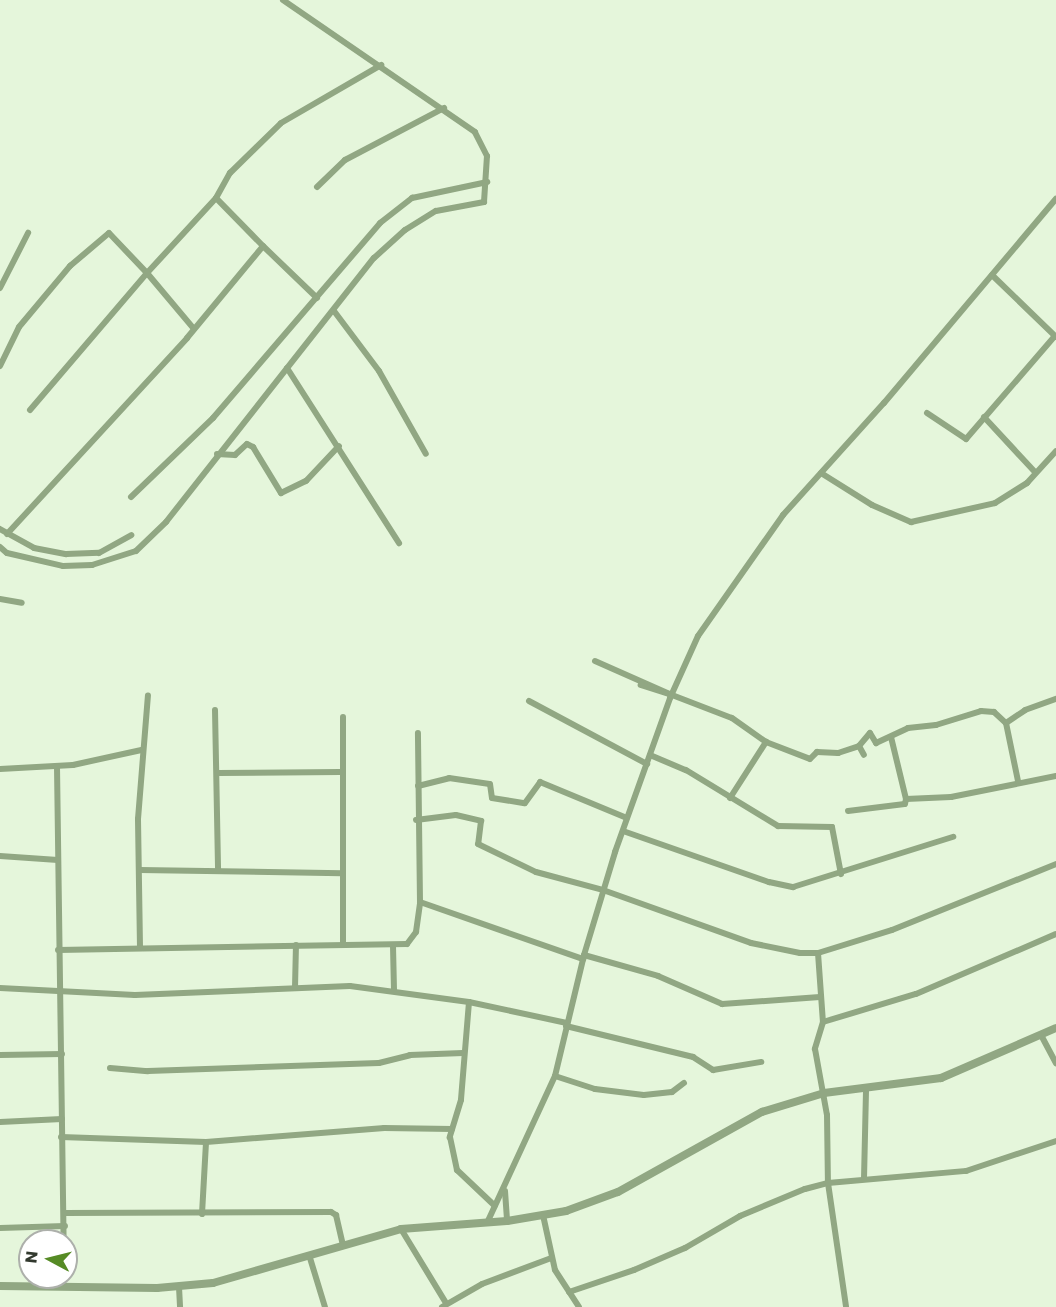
<!DOCTYPE html>
<html>
<head>
<meta charset="utf-8">
<style>
  body { margin:0 }
  #map { position:relative; width:1056px; height:1307px; overflow:hidden; background:#e5f6db; font-family:Poppins,sans-serif }
  div>[style] { position:absolute }
  [style*='--x'] { left:calc(var(--x)*1px); top:calc(var(--y)*1px); width:calc(var(--w)*1px); rotate:calc(var(--a)*1deg) }
  .minor>* { height:6px; margin:-3px; padding:0 3px; transform-origin:3px; border-radius:3px; background:#91a783 }
  .tertiary>* { height:8px; margin:-4px; padding:0 4px; transform-origin:4px; border-radius:4px; background:#91a783 }
  span { translate:-50% -50%; white-space:nowrap; text-align:center; line-height:1.15; -webkit-text-stroke:6px #fff; paint-order:stroke }
  .north { position:absolute; left:18px; top:1229px; width:60px; height:60px; box-sizing:border-box; background:#fff; border:2px solid #adb0ab; border-radius:50%; rotate:277deg; font-size:16px; font-weight:700; line-height:24px; text-align:center; color:#32392e }
  .north::after { content:''; display:block; margin:auto; width:21px; height:27px; background:#568b25; clip-path:polygon(50% 0,100% 100%,50% 72%,0 100%) }
</style>
</head>
<body>
<div id="map">
  <div class="minor">
    <i style="--x:317;--y:187;--w:39;--a:-44"></i>
    <i style="--x:345;--y:160;--w:112;--a:-27.7"></i>
    <i style="--x:263;--y:246;--w:75;--a:43.9"></i>
    <i style="--x:992;--y:275;--w:89;--a:44.1"></i>
    <i style="--x:0;--y:288;--w:62;--a:-63"></i>
    <i style="--x:334;--y:311;--w:75;--a:53.1"></i>
    <i style="--x:379;--y:371;--w:95;--a:60.5"></i>
    <i style="--x:0;--y:366;--w:43;--a:-64"></i>
    <i style="--x:19;--y:327;--w:80;--a:-50.1"></i>
    <i style="--x:70;--y:266;--w:51;--a:-40.2"></i>
    <i style="--x:109;--y:233;--w:55;--a:46.5"></i>
    <i style="--x:147;--y:273;--w:102;--a:-47.4"></i>
    <i style="--x:216;--y:198;--w:29;--a:-61"></i>
    <i style="--x:230;--y:173;--w:71;--a:-44.4"></i>
    <i style="--x:281;--y:123;--w:116;--a:-30.1"></i>
    <i style="--x:287;--y:368;--w:208;--a:57.4"></i>
    <i style="--x:30;--y:410;--w:180;--a:-49.5"></i>
    <i style="--x:147;--y:273;--w:73;--a:50"></i>
    <i style="--x:927;--y:413;--w:47;--a:33.7"></i>
    <i style="--x:966;--y:439;--w:136;--a:-49.2"></i>
    <i style="--x:984;--y:417;--w:75;--a:47.2"></i>
    <i style="--x:217;--y:454;--w:18;--a:3"></i>
    <i style="--x:235;--y:455;--w:16;--a:-43"></i>
    <i style="--x:247;--y:444;--w:7;--a:27"></i>
    <i style="--x:253;--y:447;--w:54;--a:58.7"></i>
    <i style="--x:281;--y:493;--w:28;--a:-26"></i>
    <i style="--x:306;--y:481;--w:48;--a:-46.7"></i>
    <i style="--x:821;--y:473;--w:60;--a:32.1"></i>
    <i style="--x:872;--y:505;--w:43;--a:23.6"></i>
    <i style="--x:911;--y:522;--w:86;--a:-12.7"></i>
    <i style="--x:995;--y:503;--w:38;--a:-32"></i>
    <i style="--x:1027;--y:483;--w:43;--a:-47.8"></i>
    <i style="--x:131;--y:497;--w:114;--a:-43.9"></i>
    <i style="--x:213;--y:418;--w:257;--a:-49.4"></i>
    <i style="--x:380;--y:223;--w:41;--a:-38"></i>
    <i style="--x:412;--y:198;--w:77;--a:-12"></i>
    <i style="--x:0;--y:529;--w:39;--a:29"></i>
    <i style="--x:34;--y:548;--w:33;--a:11"></i>
    <i style="--x:66;--y:554;--w:33;--a:-2"></i>
    <i style="--x:99;--y:553;--w:37;--a:-29"></i>
    <i style="--x:7;--y:534;--w:266;--a:-47.4"></i>
    <i style="--x:187;--y:338;--w:119;--a:-50.4"></i>
    <i style="--x:263;--y:246;--w:67;--a:-134.4"></i>
    <i style="--x:0;--y:547;--w:9;--a:41"></i>
    <i style="--x:7;--y:553;--w:57;--a:13.1"></i>
    <i style="--x:63;--y:566;--w:29;--a:-2"></i>
    <i style="--x:92;--y:565;--w:46;--a:-17.7"></i>
    <i style="--x:136;--y:551;--w:42;--a:-44"></i>
    <i style="--x:166;--y:522;--w:336;--a:-51.8"></i>
    <i style="--x:374;--y:258;--w:42;--a:-42.1"></i>
    <i style="--x:405;--y:230;--w:36;--a:-32"></i>
    <i style="--x:436;--y:211;--w:49;--a:-10.6"></i>
    <i style="--x:484;--y:202;--w:46;--a:-86.3"></i>
    <i style="--x:487;--y:156;--w:27;--a:-117"></i>
    <i style="--x:475;--y:132;--w:233;--a:-145.5"></i>
    <i style="--x:0;--y:599;--w:22;--a:10"></i>
    <i style="--x:595;--y:661;--w:84;--a:23.8"></i>
    <i style="--x:672;--y:695;--w:33;--a:-162"></i>
    <i style="--x:672;--y:695;--w:64;--a:21"></i>
    <i style="--x:732;--y:718;--w:42;--a:35.2"></i>
    <i style="--x:766;--y:742;--w:47;--a:21.1"></i>
    <i style="--x:810;--y:759;--w:10;--a:-45"></i>
    <i style="--x:817;--y:752;--w:21;--a:3"></i>
    <i style="--x:838;--y:753;--w:22;--a:-18"></i>
    <i style="--x:859;--y:746;--w:10;--a:61"></i>
    <i style="--x:529;--y:701;--w:134;--a:28.1"></i>
    <i style="--x:215;--y:710;--w:159;--a:88.9"></i>
    <i style="--x:891;--y:737;--w:64;--a:76.4"></i>
    <i style="--x:906;--y:799;--w:45;--a:-2.5"></i>
    <i style="--x:951;--y:797;--w:107;--a:-11.3"></i>
    <i style="--x:859;--y:746;--w:17;--a:-50"></i>
    <i style="--x:870;--y:733;--w:12;--a:59"></i>
    <i style="--x:876;--y:743;--w:35;--a:-25"></i>
    <i style="--x:908;--y:728;--w:28;--a:-6"></i>
    <i style="--x:936;--y:725;--w:47;--a:-17.3"></i>
    <i style="--x:981;--y:711;--w:13;--a:4"></i>
    <i style="--x:994;--y:712;--w:16;--a:43"></i>
    <i style="--x:650;--y:755;--w:39;--a:23"></i>
    <i style="--x:686;--y:770;--w:108;--a:31.3"></i>
    <i style="--x:778;--y:826;--w:54;--a:1.1"></i>
    <i style="--x:832;--y:827;--w:48;--a:79.2"></i>
    <i style="--x:57;--y:767;--w:474;--a:89.2"></i>
    <i style="--x:0;--y:769;--w:73;--a:-3.1"></i>
    <i style="--x:73;--y:765;--w:70;--a:-12.4"></i>
    <i style="--x:218;--y:773;--w:122;--a:-0.5"></i>
    <i style="--x:1018;--y:781;--w:59;--a:-101.7"></i>
    <i style="--x:1006;--y:723;--w:23;--a:-34"></i>
    <i style="--x:1025;--y:710;--w:33;--a:-20"></i>
    <i style="--x:418;--y:786;--w:32;--a:-14"></i>
    <i style="--x:449;--y:778;--w:41;--a:8.3"></i>
    <i style="--x:490;--y:784;--w:14;--a:82"></i>
    <i style="--x:492;--y:798;--w:33;--a:9"></i>
    <i style="--x:525;--y:803;--w:26;--a:-54"></i>
    <i style="--x:540;--y:782;--w:94;--a:22.5"></i>
    <i style="--x:730;--y:798;--w:67;--a:-57.3"></i>
    <i style="--x:848;--y:811;--w:57;--a:-7"></i>
    <i style="--x:905;--y:804;--w:5;--a:-79"></i>
    <i style="--x:416;--y:820;--w:40;--a:-7.1"></i>
    <i style="--x:456;--y:815;--w:26;--a:13"></i>
    <i style="--x:481;--y:821;--w:23;--a:97"></i>
    <i style="--x:478;--y:844;--w:64;--a:25.8"></i>
    <i style="--x:536;--y:872;--w:69;--a:15"></i>
    <i style="--x:603;--y:890;--w:157;--a:19.7"></i>
    <i style="--x:751;--y:943;--w:50;--a:11.5"></i>
    <i style="--x:800;--y:953;--w:18;--a:0"></i>
    <i style="--x:818;--y:953;--w:77;--a:-17.3"></i>
    <i style="--x:892;--y:930;--w:177;--a:-21.9"></i>
    <i style="--x:623;--y:831;--w:155;--a:19.3"></i>
    <i style="--x:769;--y:882;--w:25;--a:12"></i>
    <i style="--x:793;--y:887;--w:168;--a:-17.4"></i>
    <i style="--x:0;--y:856;--w:58;--a:3.9"></i>
    <i style="--x:140;--y:870;--w:202;--a:0.9"></i>
    <i style="--x:420;--y:902;--w:173;--a:19.3"></i>
    <i style="--x:343;--y:944;--w:227;--a:-90"></i>
    <i style="--x:393;--y:946;--w:44;--a:88.7"></i>
    <i style="--x:140;--y:947;--w:128;--a:-90.9"></i>
    <i style="--x:138;--y:819;--w:124;--a:-85.4"></i>
    <i style="--x:58;--y:950;--w:349;--a:-1"></i>
    <i style="--x:407;--y:944;--w:15;--a:-53"></i>
    <i style="--x:416;--y:932;--w:30;--a:-82"></i>
    <i style="--x:420;--y:902;--w:169;--a:-90.7"></i>
    <i style="--x:818;--y:953;--w:69;--a:85.9"></i>
    <i style="--x:823;--y:1022;--w:28;--a:107"></i>
    <i style="--x:815;--y:1049;--w:67;--a:79.7"></i>
    <i style="--x:827;--y:1115;--w:68;--a:89.2"></i>
    <i style="--x:828;--y:1183;--w:125;--a:81.7"></i>
    <i style="--x:584;--y:955;--w:77;--a:15.8"></i>
    <i style="--x:658;--y:976;--w:70;--a:23.6"></i>
    <i style="--x:722;--y:1004;--w:98;--a:-4.1"></i>
    <i style="--x:0;--y:988;--w:135;--a:3"></i>
    <i style="--x:135;--y:995;--w:215;--a:-2.4"></i>
    <i style="--x:350;--y:986;--w:120;--a:7.7"></i>
    <i style="--x:469;--y:1002;--w:100;--a:12.1"></i>
    <i style="--x:295;--y:988;--w:43;--a:-88.7"></i>
    <i style="--x:469;--y:1002;--w:98;--a:94.7"></i>
    <i style="--x:461;--y:1100;--w:39;--a:107"></i>
    <i style="--x:450;--y:1137;--w:34;--a:78"></i>
    <i style="--x:457;--y:1170;--w:52;--a:43.5"></i>
    <i style="--x:823;--y:1022;--w:97;--a:-16.8"></i>
    <i style="--x:916;--y:994;--w:152;--a:-23.2"></i>
    <i style="--x:566;--y:1026;--w:131;--a:13.7"></i>
    <i style="--x:693;--y:1057;--w:24;--a:33"></i>
    <i style="--x:713;--y:1070;--w:49;--a:-9.5"></i>
    <i style="--x:1041;--y:1035;--w:32;--a:62"></i>
    <i style="--x:0;--y:1055;--w:62;--a:-0.9"></i>
    <i style="--x:110;--y:1068;--w:38;--a:5"></i>
    <i style="--x:148;--y:1071;--w:231;--a:-2"></i>
    <i style="--x:379;--y:1063;--w:32;--a:-14"></i>
    <i style="--x:410;--y:1055;--w:53;--a:-2.2"></i>
    <i style="--x:555;--y:1076;--w:42;--a:18"></i>
    <i style="--x:595;--y:1089;--w:49;--a:7"></i>
    <i style="--x:644;--y:1095;--w:28;--a:-6"></i>
    <i style="--x:672;--y:1092;--w:15;--a:-37"></i>
    <i style="--x:0;--y:1122;--w:62;--a:-2.8"></i>
    <i style="--x:61;--y:1137;--w:145;--a:2"></i>
    <i style="--x:206;--y:1142;--w:179;--a:-4.5"></i>
    <i style="--x:384;--y:1128;--w:68;--a:0.8"></i>
    <i style="--x:864;--y:1179;--w:89;--a:-88.7"></i>
    <i style="--x:505;--y:1191;--w:30;--a:86"></i>
    <i style="--x:65;--y:1213;--w:266;--a:-0.2"></i>
    <i style="--x:331;--y:1212;--w:6;--a:31"></i>
    <i style="--x:336;--y:1215;--w:31;--a:77"></i>
    <i style="--x:202;--y:1214;--w:72;--a:-86.8"></i>
    <i style="--x:543;--y:1215;--w:56;--a:77.7"></i>
    <i style="--x:555;--y:1270;--w:44;--a:57"></i>
    <i style="--x:487;--y:1223;--w:162;--a:-65.2"></i>
    <i style="--x:555;--y:1076;--w:124;--a:-76.5"></i>
    <i style="--x:584;--y:955;--w:108;--a:-73.2"></i>
    <i style="--x:615;--y:852;--w:164;--a:-70.3"></i>
    <i style="--x:670;--y:698;--w:68;--a:-65.7"></i>
    <i style="--x:698;--y:636;--w:148;--a:-54.9"></i>
    <i style="--x:783;--y:515;--w:151;--a:-48"></i>
    <i style="--x:884;--y:403;--w:267;--a:-49.9"></i>
    <i style="--x:0;--y:1228;--w:65;--a:-1.8"></i>
    <i style="--x:401;--y:1229;--w:87;--a:58.7"></i>
    <i style="--x:310;--y:1258;--w:51;--a:73"></i>
    <i style="--x:58;--y:1287;--w:10;--a:-73"></i>
    <i style="--x:179;--y:1287;--w:20;--a:87"></i>
    <i style="--x:569;--y:1292;--w:69;--a:-18.7"></i>
    <i style="--x:634;--y:1270;--w:56;--a:-23.3"></i>
    <i style="--x:685;--y:1248;--w:64;--a:-30.2"></i>
    <i style="--x:740;--y:1216;--w:70;--a:-22.6"></i>
    <i style="--x:805;--y:1189;--w:24;--a:-15"></i>
    <i style="--x:828;--y:1183;--w:139;--a:-5"></i>
    <i style="--x:966;--y:1171;--w:95;--a:-18.4"></i>
    <i style="--x:442;--y:1307;--w:46;--a:-29.9"></i>
    <i style="--x:482;--y:1284;--w:74;--a:-20.6"></i>
  </div>
  <div class="tertiary">
    <i style="--x:0;--y:1286;--w:157;--a:0.7"></i>
    <i style="--x:157;--y:1288;--w:56;--a:-5.1"></i>
    <i style="--x:213;--y:1283;--w:196;--a:-16"></i>
    <i style="--x:401;--y:1229;--w:106;--a:-4.3"></i>
    <i style="--x:507;--y:1221;--w:60;--a:-9.6"></i>
    <i style="--x:566;--y:1211;--w:55;--a:-20.1"></i>
    <i style="--x:618;--y:1192;--w:165;--a:-29.1"></i>
    <i style="--x:762;--y:1112;--w:65;--a:-17"></i>
    <i style="--x:824;--y:1093;--w:118;--a:-7.3"></i>
    <i style="--x:941;--y:1078;--w:125;--a:-23.5"></i>
  </div>
  <div class="north">N</div>
</div>
</body>
</html>
